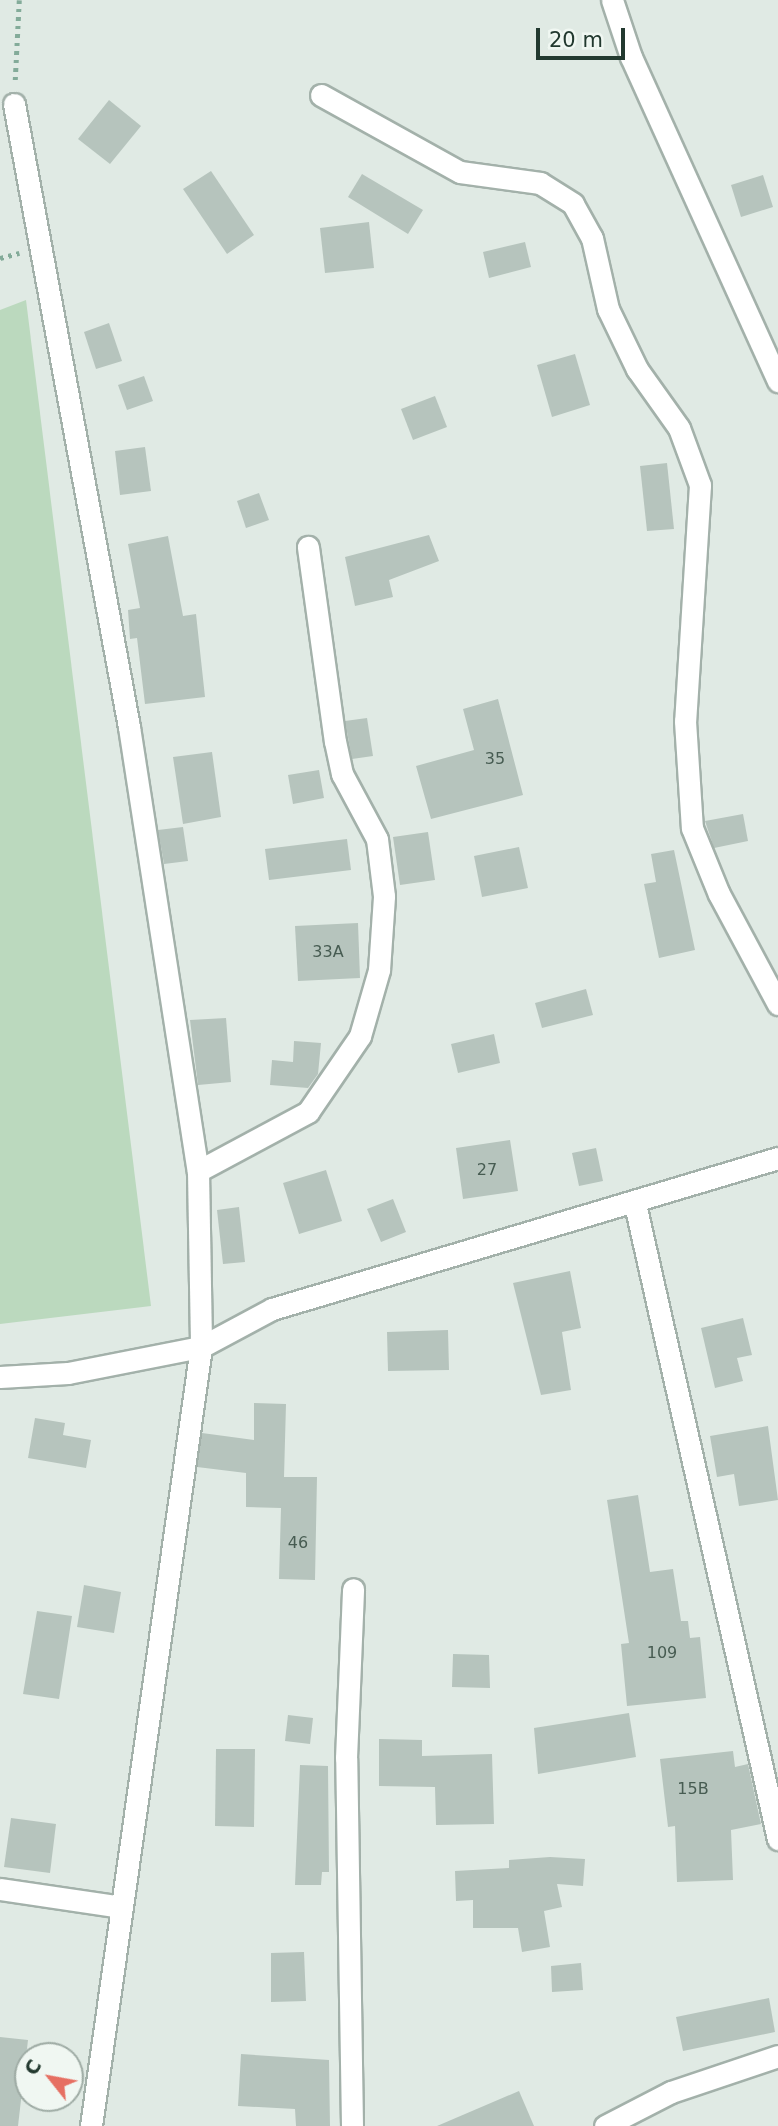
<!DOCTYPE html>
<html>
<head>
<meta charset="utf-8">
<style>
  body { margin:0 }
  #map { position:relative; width:778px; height:2126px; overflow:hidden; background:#e0eae4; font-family:"DejaVu Sans",sans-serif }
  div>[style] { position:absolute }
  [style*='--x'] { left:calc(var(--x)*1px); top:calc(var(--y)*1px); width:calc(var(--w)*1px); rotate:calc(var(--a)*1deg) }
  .green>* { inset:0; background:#bbd9be }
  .building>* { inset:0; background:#b6c4bd }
  .path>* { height:4.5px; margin-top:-2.25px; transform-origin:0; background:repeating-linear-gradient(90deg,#83ab99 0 3.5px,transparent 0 8.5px) }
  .roads { filter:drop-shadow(2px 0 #a3b1aa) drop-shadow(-2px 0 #a3b1aa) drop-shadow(0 2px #a3b1aa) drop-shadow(0 -2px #a3b1aa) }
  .minor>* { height:21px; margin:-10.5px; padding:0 10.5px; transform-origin:10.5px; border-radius:10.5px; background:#fff }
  span { translate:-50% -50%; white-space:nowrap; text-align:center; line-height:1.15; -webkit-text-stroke:5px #f0f7f2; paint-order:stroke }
  .number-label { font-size:16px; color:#475c52 }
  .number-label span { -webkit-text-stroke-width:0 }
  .north { position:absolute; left:14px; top:2042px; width:70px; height:70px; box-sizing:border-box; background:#f0f7f2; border:2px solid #9eaba4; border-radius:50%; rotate:301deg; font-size:19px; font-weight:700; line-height:28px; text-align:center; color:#22392f }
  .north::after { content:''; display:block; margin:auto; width:24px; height:32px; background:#e66f62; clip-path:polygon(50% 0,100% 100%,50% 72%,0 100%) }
  .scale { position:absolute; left:536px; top:28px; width:89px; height:32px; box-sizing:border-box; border:4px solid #22392f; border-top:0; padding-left:9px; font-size:21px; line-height:24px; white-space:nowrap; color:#22392f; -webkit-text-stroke:5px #f0f7f2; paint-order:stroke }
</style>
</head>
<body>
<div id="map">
  <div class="green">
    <i style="clip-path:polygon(26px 300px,151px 1306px,0 1324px,0 310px)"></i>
  </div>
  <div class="building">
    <i style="clip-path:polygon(109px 100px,141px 126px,110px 164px,78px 139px)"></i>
    <i style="clip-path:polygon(211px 171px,254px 235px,227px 254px,183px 189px)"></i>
    <i style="clip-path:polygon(362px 174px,423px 210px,408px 234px,348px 197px)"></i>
    <i style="clip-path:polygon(763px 175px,773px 207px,741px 217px,731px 185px)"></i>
    <i style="clip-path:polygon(369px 222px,374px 268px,325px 273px,320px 228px)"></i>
    <i style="clip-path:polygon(525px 242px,531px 267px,489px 278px,483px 252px)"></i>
    <i style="clip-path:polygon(109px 323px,122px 361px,96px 369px,84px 332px)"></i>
    <i style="clip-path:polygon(575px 354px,590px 405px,552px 417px,537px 365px)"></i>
    <i style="clip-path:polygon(144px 376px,153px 401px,127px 410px,118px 385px)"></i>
    <i style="clip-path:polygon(435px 396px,447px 427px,413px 440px,401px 409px)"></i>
    <i style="clip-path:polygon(145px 447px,151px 491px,120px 495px,115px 451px)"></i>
    <i style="clip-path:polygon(667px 463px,674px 529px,647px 531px,640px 466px)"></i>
    <i style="clip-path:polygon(259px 493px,269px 520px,246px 528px,237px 501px)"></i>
    <i style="clip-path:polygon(429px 535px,439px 561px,389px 580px,393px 597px,355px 606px,345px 557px)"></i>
    <i style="clip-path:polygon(168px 536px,183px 616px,196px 614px,205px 697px,145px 704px,137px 638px,130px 639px,128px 610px,140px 608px,128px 544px)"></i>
    <i style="clip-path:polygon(498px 699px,523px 795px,431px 819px,416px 766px,474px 750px,463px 709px)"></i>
    <i style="clip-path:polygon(367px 718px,373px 756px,352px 759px,345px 721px)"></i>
    <i style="clip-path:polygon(212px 752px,221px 817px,183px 824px,173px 757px)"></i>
    <i style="clip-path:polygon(319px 770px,324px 798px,293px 804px,288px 775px)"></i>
    <i style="clip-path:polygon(743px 814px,748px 841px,714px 848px,705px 821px)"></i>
    <i style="clip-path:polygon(183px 827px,188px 861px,164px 864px,158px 830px)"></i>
    <i style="clip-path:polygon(428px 832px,435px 880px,400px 885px,393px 837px)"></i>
    <i style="clip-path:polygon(347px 839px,351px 870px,269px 880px,265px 849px)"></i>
    <i style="clip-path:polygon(519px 847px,528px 888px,482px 897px,474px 856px)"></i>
    <i style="clip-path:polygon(674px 850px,695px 950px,659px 958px,644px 884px,656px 882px,651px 854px)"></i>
    <i style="clip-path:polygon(358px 923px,360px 978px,298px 981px,295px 926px)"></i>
    <i style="clip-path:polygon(586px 989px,593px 1015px,542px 1028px,535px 1003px)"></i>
    <i style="clip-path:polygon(226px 1018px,231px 1082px,198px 1085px,190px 1020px)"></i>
    <i style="clip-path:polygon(494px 1034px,500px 1063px,458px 1073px,451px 1044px)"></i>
    <i style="clip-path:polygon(294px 1041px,321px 1043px,318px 1074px,308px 1088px,270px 1085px,272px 1060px,293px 1062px)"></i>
    <i style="clip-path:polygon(510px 1140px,518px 1191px,463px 1199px,456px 1148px)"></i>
    <i style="clip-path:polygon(596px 1148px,603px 1181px,579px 1186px,572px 1153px)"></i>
    <i style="clip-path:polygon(326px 1170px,342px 1221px,299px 1234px,283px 1183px)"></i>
    <i style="clip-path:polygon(393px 1199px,406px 1232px,381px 1242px,367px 1209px)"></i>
    <i style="clip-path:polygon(239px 1207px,245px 1262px,223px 1264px,217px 1210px)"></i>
    <i style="clip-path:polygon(570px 1271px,581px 1328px,562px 1332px,571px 1390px,541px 1395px,513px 1283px)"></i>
    <i style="clip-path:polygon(743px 1318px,752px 1355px,737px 1358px,743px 1381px,715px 1388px,701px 1328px)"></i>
    <i style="clip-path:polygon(448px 1330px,449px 1370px,388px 1371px,387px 1332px)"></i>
    <i style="clip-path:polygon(254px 1403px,286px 1404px,284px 1477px,317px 1477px,315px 1580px,279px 1579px,281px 1508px,246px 1507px,246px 1473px,197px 1467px,202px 1433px,254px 1440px)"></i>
    <i style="clip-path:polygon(35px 1418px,65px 1423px,63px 1435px,91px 1440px,86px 1468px,28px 1458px)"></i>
    <i style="clip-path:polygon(768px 1426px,778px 1500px,739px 1506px,734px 1474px,717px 1477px,710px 1436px)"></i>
    <i style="clip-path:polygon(638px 1495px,650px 1572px,673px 1569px,681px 1621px,688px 1621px,690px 1638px,700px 1637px,706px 1698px,627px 1706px,621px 1644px,629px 1643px,607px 1500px)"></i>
    <i style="clip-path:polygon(84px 1585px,121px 1592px,114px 1633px,77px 1627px)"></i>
    <i style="clip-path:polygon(37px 1611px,72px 1616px,59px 1699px,23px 1694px)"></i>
    <i style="clip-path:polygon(453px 1654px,489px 1655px,490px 1688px,452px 1687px)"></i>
    <i style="clip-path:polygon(629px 1713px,636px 1757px,538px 1774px,534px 1728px)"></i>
    <i style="clip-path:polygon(288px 1715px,313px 1718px,310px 1744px,285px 1741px)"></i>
    <i style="clip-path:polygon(379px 1739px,422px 1740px,422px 1756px,492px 1754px,494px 1824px,436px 1825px,435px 1787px,379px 1786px)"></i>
    <i style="clip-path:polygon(216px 1749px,255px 1749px,254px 1827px,215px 1826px)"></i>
    <i style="clip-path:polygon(733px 1751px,735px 1767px,748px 1764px,761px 1824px,731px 1830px,733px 1880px,677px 1882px,675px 1826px,668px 1827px,660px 1759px)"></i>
    <i style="clip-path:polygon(300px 1765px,328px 1766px,329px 1872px,322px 1872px,321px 1885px,295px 1885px)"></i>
    <i style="clip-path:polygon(11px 1818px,56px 1824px,50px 1873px,4px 1867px)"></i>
    <i style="clip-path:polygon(550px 1857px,585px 1859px,583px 1886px,557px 1884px,562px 1907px,544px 1911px,550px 1947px,522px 1952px,518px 1928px,473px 1928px,473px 1900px,456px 1901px,455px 1871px,509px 1868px,509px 1860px)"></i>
    <i style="clip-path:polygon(304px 1952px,306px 2001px,271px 2002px,271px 1953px)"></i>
    <i style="clip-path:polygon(581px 1963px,583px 1990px,552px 1992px,551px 1966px)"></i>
    <i style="clip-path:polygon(769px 1998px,775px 2032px,683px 2051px,676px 2017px)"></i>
    <i style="clip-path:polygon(0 2037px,28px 2040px,18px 2126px,0 2126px)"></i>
    <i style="clip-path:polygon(241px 2054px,329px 2060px,330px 2126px,296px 2126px,295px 2109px,238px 2106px)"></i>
    <i style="clip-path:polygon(519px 2091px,534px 2126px,437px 2126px)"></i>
  </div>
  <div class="path">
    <i style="--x:15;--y:80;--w:80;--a:-87.1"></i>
    <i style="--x:0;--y:258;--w:20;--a:-15"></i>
  </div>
  <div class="roads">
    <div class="minor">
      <i style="--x:612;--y:0;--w:60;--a:71.6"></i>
      <i style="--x:631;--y:57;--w:356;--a:65.6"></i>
      <i style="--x:321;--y:95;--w:159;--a:29"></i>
      <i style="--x:460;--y:172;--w:81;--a:7.8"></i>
      <i style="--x:540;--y:183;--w:39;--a:32"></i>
      <i style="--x:573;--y:204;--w:39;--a:61"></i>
      <i style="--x:592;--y:238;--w:73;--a:77.3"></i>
      <i style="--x:608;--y:309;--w:67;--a:64.2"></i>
      <i style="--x:637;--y:369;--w:72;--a:54.6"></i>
      <i style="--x:679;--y:428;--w:61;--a:69.8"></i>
      <i style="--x:700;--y:485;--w:236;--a:93.6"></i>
      <i style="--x:685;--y:721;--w:107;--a:86.3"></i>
      <i style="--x:692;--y:828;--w:71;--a:67.8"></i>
      <i style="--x:719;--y:894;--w:125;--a:61.8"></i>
      <i style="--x:14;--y:104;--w:634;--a:79.54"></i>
      <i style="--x:129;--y:727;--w:449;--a:81.2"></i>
      <i style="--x:198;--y:1171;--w:176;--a:89"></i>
      <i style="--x:201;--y:1347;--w:787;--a:98.04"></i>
      <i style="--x:198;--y:1171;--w:125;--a:-28.2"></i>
      <i style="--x:308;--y:1112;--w:92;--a:-55.6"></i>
      <i style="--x:360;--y:1036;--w:69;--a:-73.9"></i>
      <i style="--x:379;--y:970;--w:74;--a:-86.1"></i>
      <i style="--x:384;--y:896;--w:57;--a:-97"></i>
      <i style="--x:377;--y:839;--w:74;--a:-118.3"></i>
      <i style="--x:342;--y:774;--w:33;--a:-102"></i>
      <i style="--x:335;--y:742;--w:197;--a:-97.9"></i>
      <i style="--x:635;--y:1204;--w:651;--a:77.31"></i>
      <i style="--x:0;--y:1377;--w:68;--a:-3.4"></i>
      <i style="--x:68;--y:1373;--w:136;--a:-11.1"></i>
      <i style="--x:201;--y:1347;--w:81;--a:-28.2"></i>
      <i style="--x:272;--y:1309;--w:528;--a:-16.62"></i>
      <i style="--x:0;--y:1889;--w:123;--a:8.4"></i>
      <i style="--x:352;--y:2126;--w:368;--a:-90.9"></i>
      <i style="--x:346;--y:1758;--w:169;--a:-87.6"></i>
      <i style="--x:605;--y:2126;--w:74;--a:-27.3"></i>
      <i style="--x:671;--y:2092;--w:113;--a:-18.6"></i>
    </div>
  </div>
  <div class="number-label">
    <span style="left:495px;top:759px">35</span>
    <span style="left:328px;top:952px">33А</span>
    <span style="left:487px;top:1170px">27</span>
    <span style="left:298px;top:1543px">46</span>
    <span style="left:662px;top:1653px">109</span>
    <span style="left:693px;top:1789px">15В</span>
  </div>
  <div class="north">С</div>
  <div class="scale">20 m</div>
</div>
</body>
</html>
